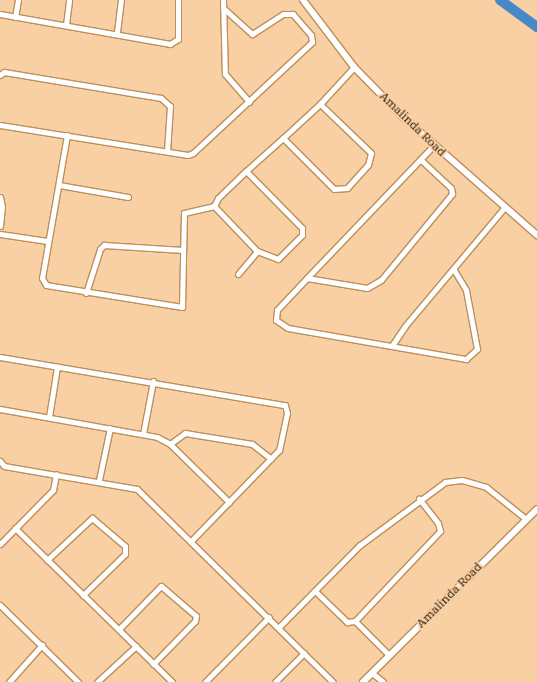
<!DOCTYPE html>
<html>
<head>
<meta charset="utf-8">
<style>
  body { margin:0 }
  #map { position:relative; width:537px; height:682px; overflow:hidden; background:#f8d0a4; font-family:"IBM Plex Serif",serif }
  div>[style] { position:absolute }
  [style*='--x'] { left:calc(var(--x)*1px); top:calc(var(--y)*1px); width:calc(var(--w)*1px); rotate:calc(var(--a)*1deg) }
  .river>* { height:10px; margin:-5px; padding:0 5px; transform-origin:5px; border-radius:5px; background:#4788c8 }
  .roads { filter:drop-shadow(1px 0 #bd8f59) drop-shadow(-1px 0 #bd8f59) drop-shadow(0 1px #bd8f59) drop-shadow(0 -1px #bd8f59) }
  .minor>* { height:5px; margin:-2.5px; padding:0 2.5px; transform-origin:2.5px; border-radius:2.5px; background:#fff }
  .tertiary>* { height:6px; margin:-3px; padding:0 3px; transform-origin:3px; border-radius:3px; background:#fff }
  span { translate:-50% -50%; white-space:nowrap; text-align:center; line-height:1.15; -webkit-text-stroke:4px #f8d0a4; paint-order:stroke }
  .street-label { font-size:12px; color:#231200 }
</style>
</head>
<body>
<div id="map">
  <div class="river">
    <i style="--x:500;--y:0;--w:46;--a:36.1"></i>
  </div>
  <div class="roads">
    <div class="minor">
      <i style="--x:223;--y:0;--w:74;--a:88.5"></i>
      <i style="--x:225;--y:74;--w:37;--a:49"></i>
      <i style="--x:0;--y:14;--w:173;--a:10"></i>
      <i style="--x:170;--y:44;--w:9;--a:-32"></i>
      <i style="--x:178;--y:39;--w:39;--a:-90"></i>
      <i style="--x:15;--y:17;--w:17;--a:-80"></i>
      <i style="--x:66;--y:25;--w:25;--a:-83"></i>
      <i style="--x:117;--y:32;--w:32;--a:-83"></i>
      <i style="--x:0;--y:75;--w:5;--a:-37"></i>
      <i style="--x:4;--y:72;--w:159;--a:9.4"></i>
      <i style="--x:161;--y:98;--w:12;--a:42"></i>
      <i style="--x:170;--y:106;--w:45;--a:93.8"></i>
      <i style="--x:0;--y:125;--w:190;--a:9.1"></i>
      <i style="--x:188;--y:155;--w:5;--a:-22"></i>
      <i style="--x:193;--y:153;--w:163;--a:-43"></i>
      <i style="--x:312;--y:42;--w:7;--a:-98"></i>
      <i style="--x:311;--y:35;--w:28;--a:-131"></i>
      <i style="--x:293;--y:14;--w:10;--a:180"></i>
      <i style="--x:283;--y:14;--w:37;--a:147"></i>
      <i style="--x:252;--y:34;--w:39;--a:-138"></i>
      <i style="--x:67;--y:135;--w:145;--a:99.9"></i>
      <i style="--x:42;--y:278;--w:8;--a:60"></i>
      <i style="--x:46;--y:285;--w:138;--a:9.2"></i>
      <i style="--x:182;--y:307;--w:94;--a:-88.8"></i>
      <i style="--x:184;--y:213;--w:31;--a:-13"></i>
      <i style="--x:283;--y:138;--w:72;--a:45"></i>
      <i style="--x:334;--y:189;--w:13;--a:-4"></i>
      <i style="--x:347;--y:188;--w:31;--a:-48"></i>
      <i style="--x:368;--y:165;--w:12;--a:-76"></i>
      <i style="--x:371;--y:153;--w:71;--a:-136.1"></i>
      <i style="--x:434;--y:145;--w:184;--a:133.7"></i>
      <i style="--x:307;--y:278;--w:44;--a:133.2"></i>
      <i style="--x:277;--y:310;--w:10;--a:96"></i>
      <i style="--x:276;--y:320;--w:14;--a:34"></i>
      <i style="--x:288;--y:328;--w:181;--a:9.9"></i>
      <i style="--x:466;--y:359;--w:15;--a:-42"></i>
      <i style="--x:477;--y:349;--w:60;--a:-100.6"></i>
      <i style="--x:466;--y:290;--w:23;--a:-121"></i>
      <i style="--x:246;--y:171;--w:80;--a:45.5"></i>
      <i style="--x:302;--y:228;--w:7;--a:90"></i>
      <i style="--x:302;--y:235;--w:34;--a:135"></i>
      <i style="--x:278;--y:259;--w:22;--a:-159"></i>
      <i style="--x:257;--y:251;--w:62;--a:-133.7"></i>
      <i style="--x:214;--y:206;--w:9;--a:-63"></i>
      <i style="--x:218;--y:198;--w:39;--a:-44"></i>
      <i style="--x:246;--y:171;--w:50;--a:-41.7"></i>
      <i style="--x:283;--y:138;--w:50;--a:-42.6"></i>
      <i style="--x:320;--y:104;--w:50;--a:-47.4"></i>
      <i style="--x:59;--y:185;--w:70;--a:9.9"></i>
      <i style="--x:0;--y:197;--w:10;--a:79"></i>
      <i style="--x:2;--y:207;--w:19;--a:96"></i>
      <i style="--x:0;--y:234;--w:48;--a:8.5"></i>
      <i style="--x:238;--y:274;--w:30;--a:-50"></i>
      <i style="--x:307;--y:278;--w:61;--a:9.5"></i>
      <i style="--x:367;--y:288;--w:16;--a:-30"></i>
      <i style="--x:381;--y:280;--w:112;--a:-50.5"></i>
      <i style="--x:452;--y:194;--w:6;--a:-99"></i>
      <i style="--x:451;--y:188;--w:41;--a:-137"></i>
      <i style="--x:86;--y:293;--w:46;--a:-72.3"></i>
      <i style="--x:100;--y:249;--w:6;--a:-45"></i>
      <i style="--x:104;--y:245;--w:79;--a:3.6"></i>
      <i style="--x:393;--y:344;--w:22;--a:-56"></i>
      <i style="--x:405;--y:326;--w:155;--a:-50"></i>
      <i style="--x:0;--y:357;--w:289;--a:9.6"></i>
      <i style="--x:285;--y:405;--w:8;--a:76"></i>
      <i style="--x:287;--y:413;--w:38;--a:102"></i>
      <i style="--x:279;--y:450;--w:127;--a:134"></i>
      <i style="--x:0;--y:409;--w:159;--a:10.1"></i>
      <i style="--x:157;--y:437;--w:15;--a:28"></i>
      <i style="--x:170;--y:444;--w:83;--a:44.5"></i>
      <i style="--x:49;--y:417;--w:51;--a:-80.9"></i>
      <i style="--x:143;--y:434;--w:54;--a:-79.3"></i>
      <i style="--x:170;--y:444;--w:19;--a:-36"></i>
      <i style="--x:185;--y:433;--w:68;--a:9.3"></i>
      <i style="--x:252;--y:444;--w:24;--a:38"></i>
      <i style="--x:0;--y:461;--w:6;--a:51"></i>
      <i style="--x:4;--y:466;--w:135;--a:9.8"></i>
      <i style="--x:137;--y:489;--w:275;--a:44.6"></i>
      <i style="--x:99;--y:480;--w:53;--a:-78.1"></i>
      <i style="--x:15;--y:528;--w:220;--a:44.4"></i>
      <i style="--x:0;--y:544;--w:76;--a:-45.5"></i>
      <i style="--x:53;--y:490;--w:16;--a:-79"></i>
      <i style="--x:47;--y:560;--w:62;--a:-43"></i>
      <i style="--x:92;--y:518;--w:43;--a:40.3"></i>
      <i style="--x:125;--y:546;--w:8;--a:90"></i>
      <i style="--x:125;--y:554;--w:59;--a:135.7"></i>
      <i style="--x:315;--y:591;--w:45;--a:44.1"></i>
      <i style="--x:347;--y:622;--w:8;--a:-7"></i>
      <i style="--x:355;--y:621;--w:124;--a:-46.6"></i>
      <i style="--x:440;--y:531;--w:8;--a:-104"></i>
      <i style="--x:438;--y:523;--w:31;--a:-128"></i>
      <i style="--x:0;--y:605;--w:110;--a:44.6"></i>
      <i style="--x:355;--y:621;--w:48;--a:45"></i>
      <i style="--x:279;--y:627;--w:115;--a:-45.4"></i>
      <i style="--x:360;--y:545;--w:106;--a:-36.5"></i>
      <i style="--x:445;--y:482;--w:17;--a:-7"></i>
      <i style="--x:462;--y:480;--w:25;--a:16"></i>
      <i style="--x:486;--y:487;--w:51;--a:38.7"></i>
      <i style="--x:119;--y:629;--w:60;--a:-45.7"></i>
      <i style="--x:161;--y:586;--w:46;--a:40.6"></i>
      <i style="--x:196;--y:616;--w:5;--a:101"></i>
      <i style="--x:195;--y:621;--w:60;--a:134.3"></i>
      <i style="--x:372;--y:673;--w:14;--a:39"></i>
      <i style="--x:9;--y:682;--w:50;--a:-48.3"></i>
      <i style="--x:97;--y:682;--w:53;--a:-42.7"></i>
      <i style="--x:205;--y:682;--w:91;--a:-45.4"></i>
      <i style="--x:275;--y:682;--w:41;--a:-45"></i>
    </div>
    <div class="tertiary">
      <i style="--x:303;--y:0;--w:84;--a:52.7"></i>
      <i style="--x:354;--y:67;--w:70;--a:45.6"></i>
      <i style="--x:403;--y:117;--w:179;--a:41.4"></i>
      <i style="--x:363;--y:682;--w:245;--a:-44.8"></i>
    </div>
  </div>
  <div class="street-label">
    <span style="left:413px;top:124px;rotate:44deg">Amalinda Road</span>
    <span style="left:449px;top:595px;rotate:-45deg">Amalinda Road</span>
  </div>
</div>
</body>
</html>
